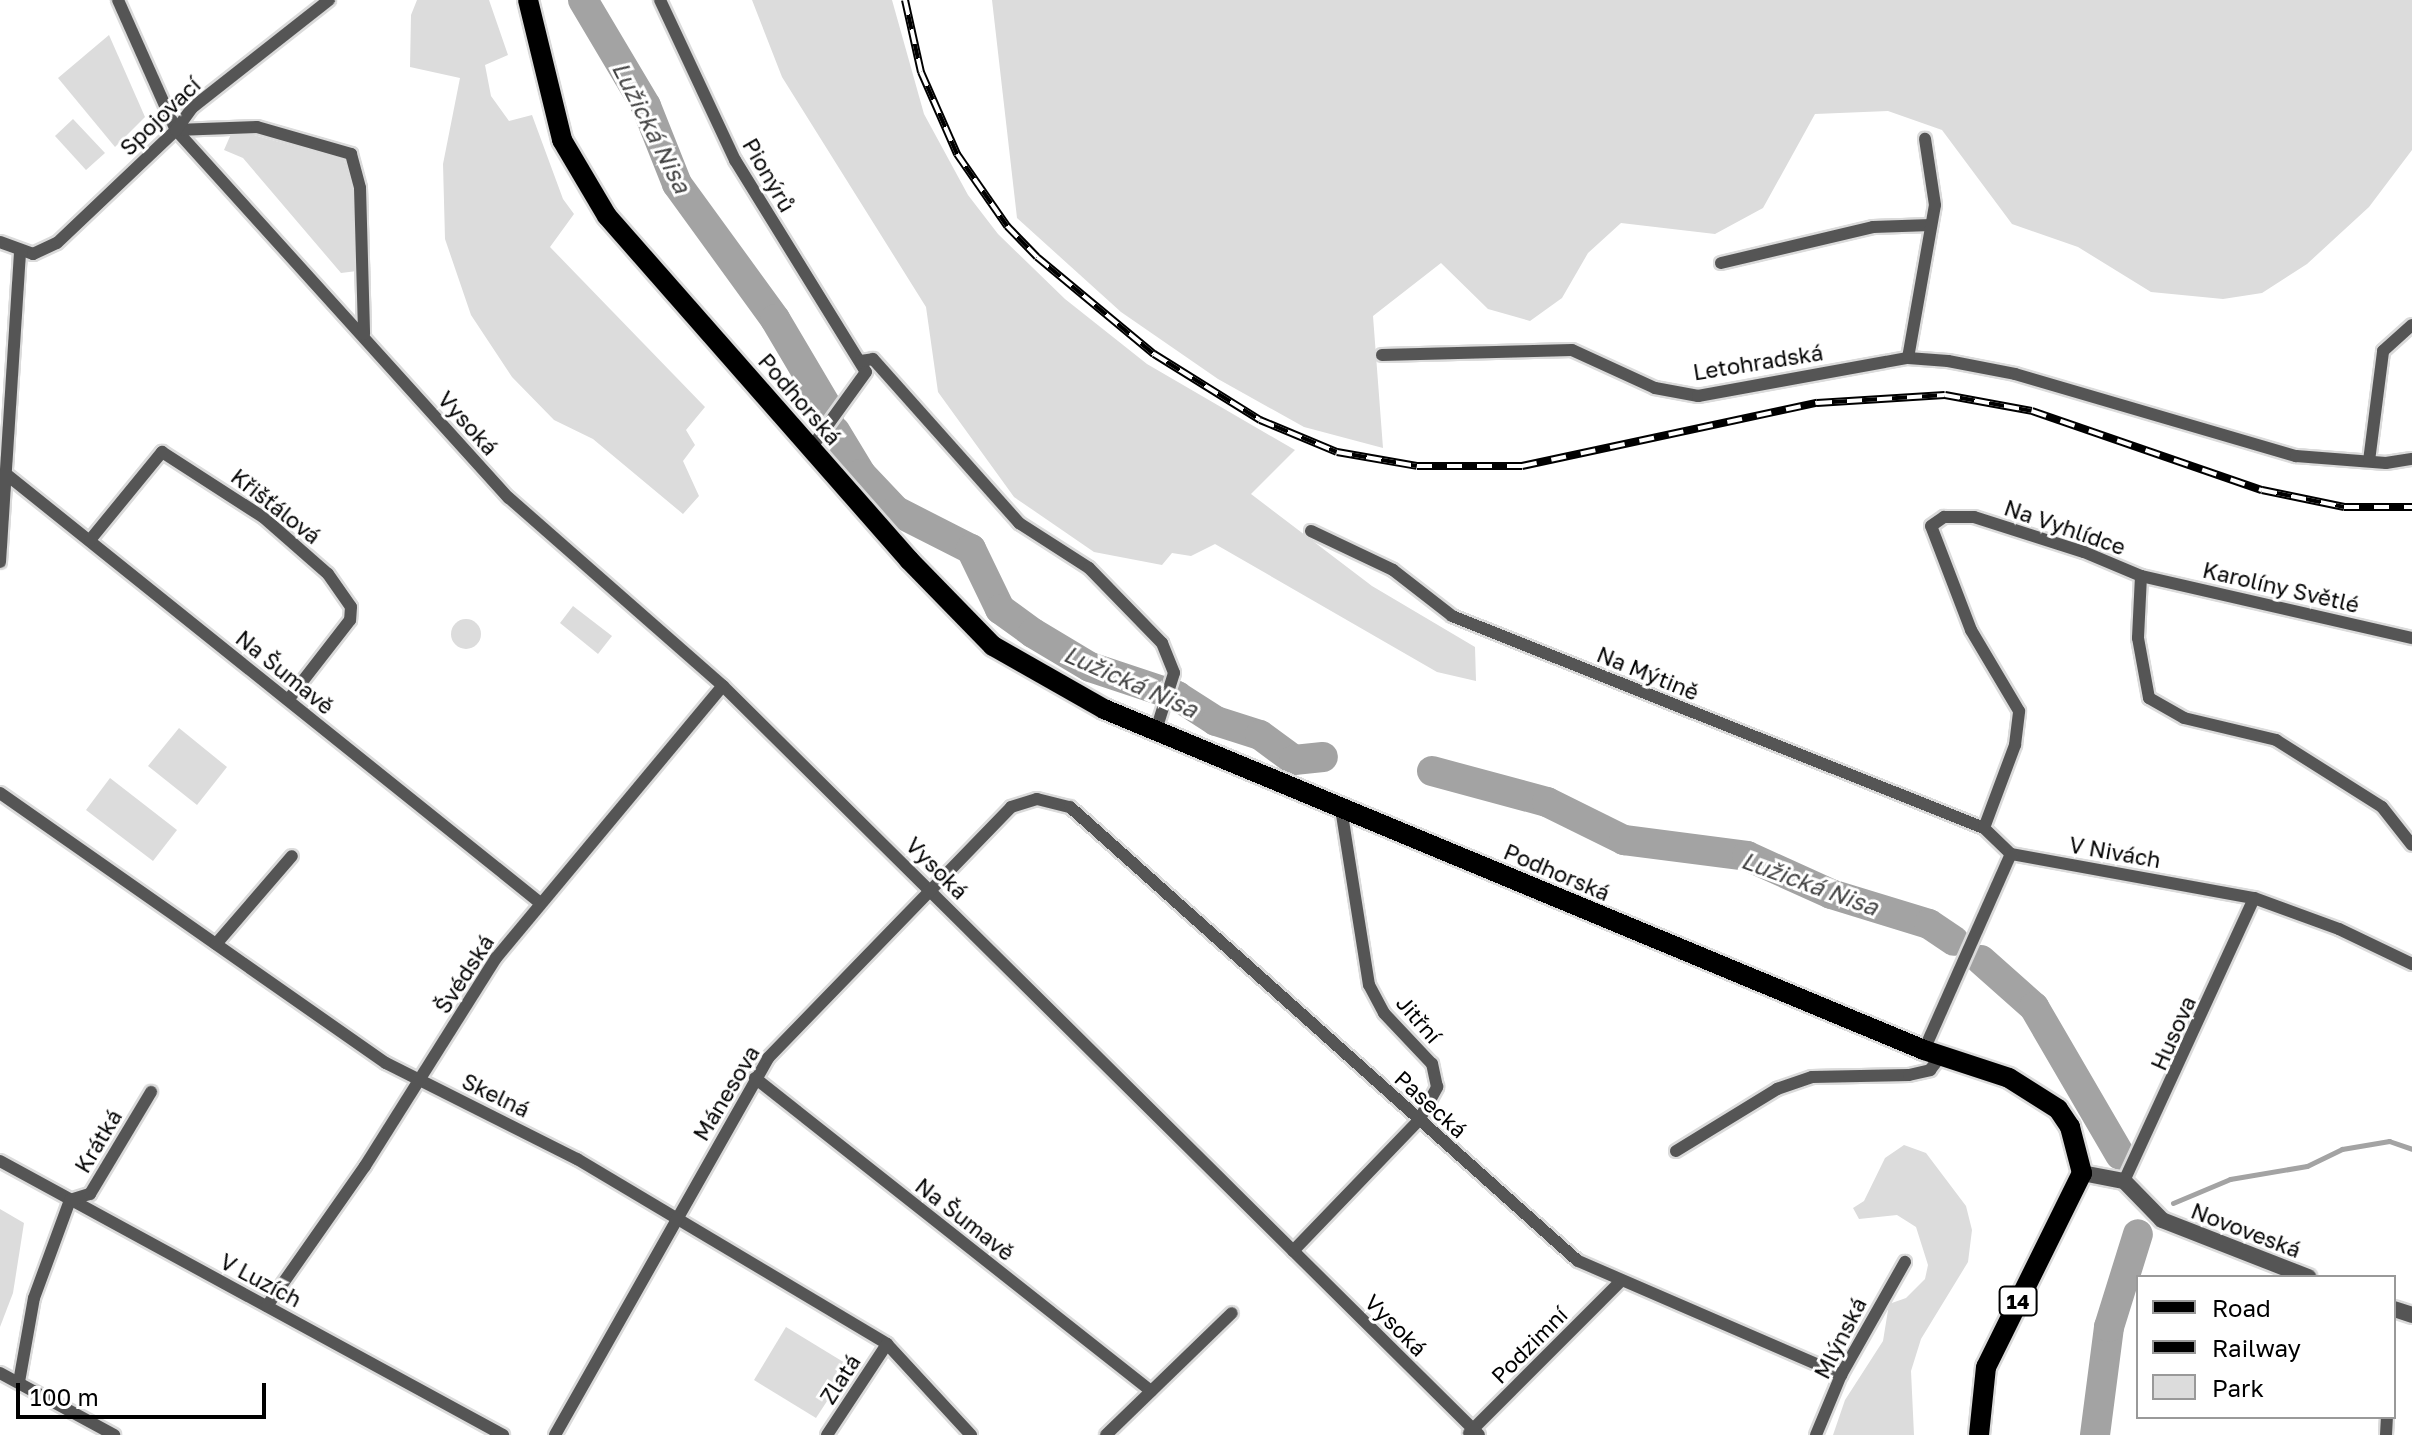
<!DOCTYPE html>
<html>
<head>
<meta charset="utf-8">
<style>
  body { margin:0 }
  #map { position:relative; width:2412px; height:1435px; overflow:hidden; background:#fff; font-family:"Golos Text",sans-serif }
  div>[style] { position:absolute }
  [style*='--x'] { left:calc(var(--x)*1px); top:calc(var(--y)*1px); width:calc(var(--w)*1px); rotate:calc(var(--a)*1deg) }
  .green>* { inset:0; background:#dcdcdc }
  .round { border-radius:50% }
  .stream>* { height:5px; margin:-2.5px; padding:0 2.5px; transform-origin:2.5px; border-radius:2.5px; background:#a3a3a3 }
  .river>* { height:30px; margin:-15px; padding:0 15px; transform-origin:15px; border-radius:15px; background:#a3a3a3 }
  .roads { filter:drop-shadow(2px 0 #dbdbdb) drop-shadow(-2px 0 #dbdbdb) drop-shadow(0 2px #dbdbdb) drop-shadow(0 -2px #dbdbdb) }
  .minor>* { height:12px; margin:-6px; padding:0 6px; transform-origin:6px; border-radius:6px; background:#555 }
  .tertiary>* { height:16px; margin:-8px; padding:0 8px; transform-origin:8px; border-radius:8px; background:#555 }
  .primary>* { height:20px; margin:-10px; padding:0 10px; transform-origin:10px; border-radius:10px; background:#000 }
  .rail>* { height:8px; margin-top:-4px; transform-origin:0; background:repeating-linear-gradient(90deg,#fff 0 15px,#000 0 30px); box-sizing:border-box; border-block:2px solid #000 }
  span { translate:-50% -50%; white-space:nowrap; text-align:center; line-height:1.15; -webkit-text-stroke:6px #fff; paint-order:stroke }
  .shield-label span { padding:2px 6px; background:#fff; border:2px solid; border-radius:6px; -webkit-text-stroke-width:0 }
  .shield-label { font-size:20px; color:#000; font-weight:700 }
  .street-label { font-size:22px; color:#000 }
  .water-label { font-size:24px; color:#444; font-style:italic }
  .legend { position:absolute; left:2136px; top:1275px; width:260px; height:144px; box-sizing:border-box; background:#fff; border:2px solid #999; margin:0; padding:10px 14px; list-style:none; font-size:24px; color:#000 }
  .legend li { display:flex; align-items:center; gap:16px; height:40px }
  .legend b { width:40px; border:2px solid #999 }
  .scale { position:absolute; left:16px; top:1383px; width:250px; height:36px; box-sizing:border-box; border:4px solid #000; border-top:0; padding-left:10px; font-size:24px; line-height:28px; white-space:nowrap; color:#000; -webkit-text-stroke:6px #fff; paint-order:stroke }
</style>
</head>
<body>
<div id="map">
  <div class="green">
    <i style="clip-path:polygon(417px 0,489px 0,508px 55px,485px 65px,491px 96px,509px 121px,532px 115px,563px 199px,574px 214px,550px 247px,705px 407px,686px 430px,695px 445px,683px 461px,699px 496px,683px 514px,593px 439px,554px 420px,512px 377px,471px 315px,445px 239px,443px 164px,460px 78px,410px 67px,411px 15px)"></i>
    <i style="clip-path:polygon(752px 0,892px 0,924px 114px,968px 195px,998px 234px,1065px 299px,1147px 364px,1295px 450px,1251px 494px,1372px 586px,1475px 647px,1476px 681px,1437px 672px,1215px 544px,1191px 556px,1172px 553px,1162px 565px,1094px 552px,1014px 497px,938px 392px,926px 307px,782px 77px)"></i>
    <i style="clip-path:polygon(992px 0,2412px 0,2412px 150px,2369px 207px,2307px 264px,2262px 293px,2223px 299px,2151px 292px,2078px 247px,2012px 224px,1942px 130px,1888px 111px,1815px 114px,1763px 208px,1715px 234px,1621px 223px,1588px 253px,1562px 298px,1530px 321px,1488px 309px,1441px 263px,1373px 316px,1383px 448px,1304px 427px,1218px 379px,1121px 312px,1017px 218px)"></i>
    <i style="clip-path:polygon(109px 35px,145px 117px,115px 147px,58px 78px)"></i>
    <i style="clip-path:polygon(73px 119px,105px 153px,86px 170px,55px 136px)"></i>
    <i style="clip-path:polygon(231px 134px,254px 135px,344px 160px,352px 187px,357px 271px,341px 273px,243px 158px,224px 150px)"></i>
    <i style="clip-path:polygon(573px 606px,612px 636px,598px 654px,560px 623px)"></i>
    <i class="round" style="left:451px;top:619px;width:30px;height:30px"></i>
    <i style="clip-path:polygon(179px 728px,227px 767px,197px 805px,148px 766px)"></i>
    <i style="clip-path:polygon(110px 778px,177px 830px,153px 861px,86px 810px)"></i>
    <i style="clip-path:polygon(1904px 1145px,1926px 1153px,1966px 1206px,1972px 1230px,1968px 1262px,1921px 1339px,1911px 1371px,1914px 1435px,1833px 1435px,1845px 1400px,1883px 1341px,1889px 1304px,1906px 1298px,1925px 1279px,1928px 1265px,1916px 1227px,1897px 1215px,1859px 1219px,1853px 1208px,1864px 1201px,1885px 1158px)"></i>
    <i style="clip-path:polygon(0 1209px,24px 1223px,13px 1293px,0 1327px)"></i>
    <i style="clip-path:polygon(786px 1327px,850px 1366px,816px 1418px,754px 1380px)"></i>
  </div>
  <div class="stream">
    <i style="--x:2173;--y:1203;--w:62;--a:-22.8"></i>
    <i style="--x:2230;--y:1179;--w:78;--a:-9.6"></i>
    <i style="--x:2307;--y:1166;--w:39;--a:-26"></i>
    <i style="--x:2342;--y:1149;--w:48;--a:-9.7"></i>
    <i style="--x:2389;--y:1141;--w:24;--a:19"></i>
  </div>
  <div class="river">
    <i style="--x:583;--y:0;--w:123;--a:59.3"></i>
    <i style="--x:646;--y:106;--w:84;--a:68.3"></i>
    <i style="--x:677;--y:184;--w:167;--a:54"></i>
    <i style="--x:775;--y:319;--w:108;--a:59.4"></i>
    <i style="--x:835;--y:431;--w:50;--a:58.8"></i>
    <i style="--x:861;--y:474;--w:51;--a:46.6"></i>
    <i style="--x:896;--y:511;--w:84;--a:26.9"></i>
    <i style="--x:971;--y:549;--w:67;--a:64.2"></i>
    <i style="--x:1000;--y:609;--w:41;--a:36"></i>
    <i style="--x:1033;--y:633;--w:66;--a:30.8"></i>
    <i style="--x:1090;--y:667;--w:92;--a:18.4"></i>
    <i style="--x:1177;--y:696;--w:46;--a:32.7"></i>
    <i style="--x:1216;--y:721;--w:46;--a:17.7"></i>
    <i style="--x:1260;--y:735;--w:42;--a:36.3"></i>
    <i style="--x:1294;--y:760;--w:29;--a:-6"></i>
    <i style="--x:1432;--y:771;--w:119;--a:15.1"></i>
    <i style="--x:1547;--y:802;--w:86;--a:26.3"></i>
    <i style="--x:1624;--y:840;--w:124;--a:7.4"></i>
    <i style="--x:1747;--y:856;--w:92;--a:24.3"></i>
    <i style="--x:1831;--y:894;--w:102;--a:17"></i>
    <i style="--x:1929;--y:924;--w:30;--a:34"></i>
    <i style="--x:1981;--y:960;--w:71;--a:41.6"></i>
    <i style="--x:2034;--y:1007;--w:171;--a:59.8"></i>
    <i style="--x:2095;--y:1435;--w:109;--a:-82.6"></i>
    <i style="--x:2109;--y:1327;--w:97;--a:-72.7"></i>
  </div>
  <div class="roads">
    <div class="minor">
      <i style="--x:118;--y:0;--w:142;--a:66"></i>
      <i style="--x:176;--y:130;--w:496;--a:47.9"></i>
      <i style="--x:509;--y:498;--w:285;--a:41.3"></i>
      <i style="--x:723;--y:686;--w:1064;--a:44.73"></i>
      <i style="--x:660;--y:0;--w:177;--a:64.9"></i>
      <i style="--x:735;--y:160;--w:249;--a:58.3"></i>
      <i style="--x:866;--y:372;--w:94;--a:125.9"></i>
      <i style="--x:176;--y:130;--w:81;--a:-2.1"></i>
      <i style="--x:257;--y:127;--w:98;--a:16"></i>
      <i style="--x:351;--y:154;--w:35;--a:75"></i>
      <i style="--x:360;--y:188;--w:146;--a:88.4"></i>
      <i style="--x:0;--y:242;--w:35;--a:20"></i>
      <i style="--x:33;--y:254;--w:26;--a:-25"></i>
      <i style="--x:57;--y:243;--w:164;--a:-43.5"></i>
      <i style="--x:176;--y:130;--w:29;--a:-54"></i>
      <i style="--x:193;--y:107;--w:173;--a:-38.2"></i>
      <i style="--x:1721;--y:263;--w:156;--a:-13.3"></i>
      <i style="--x:1873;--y:227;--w:58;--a:-2"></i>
      <i style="--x:1382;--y:355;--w:190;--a:-1.5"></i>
      <i style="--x:1572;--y:350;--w:91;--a:24.6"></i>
      <i style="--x:1655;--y:388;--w:44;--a:10.5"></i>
      <i style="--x:1698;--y:396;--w:213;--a:-10.3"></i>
      <i style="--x:1908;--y:358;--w:40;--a:4.3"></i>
      <i style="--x:1948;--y:361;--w:68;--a:11"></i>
      <i style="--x:2015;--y:374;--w:293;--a:16.3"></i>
      <i style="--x:2296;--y:456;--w:90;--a:4.4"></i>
      <i style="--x:2386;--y:463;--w:26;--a:-9"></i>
      <i style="--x:1908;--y:358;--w:155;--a:-80"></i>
      <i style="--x:1935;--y:205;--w:67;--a:-98.6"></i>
      <i style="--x:861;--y:361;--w:12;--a:-9"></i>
      <i style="--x:873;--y:359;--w:220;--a:48.3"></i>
      <i style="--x:1019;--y:523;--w:83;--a:32.7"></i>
      <i style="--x:1089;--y:568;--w:105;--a:45.8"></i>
      <i style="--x:1162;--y:643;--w:32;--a:68"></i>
      <i style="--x:1174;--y:673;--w:60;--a:107.5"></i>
      <i style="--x:2369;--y:461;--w:111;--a:-82.7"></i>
      <i style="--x:2383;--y:351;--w:39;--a:-42"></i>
      <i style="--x:6;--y:474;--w:684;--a:38.76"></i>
      <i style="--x:1311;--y:531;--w:91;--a:25.4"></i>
      <i style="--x:1393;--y:570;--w:75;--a:37.9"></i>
      <i style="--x:1452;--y:616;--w:573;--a:21.73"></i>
      <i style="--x:1984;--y:828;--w:37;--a:44"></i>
      <i style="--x:90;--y:540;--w:114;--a:-50.7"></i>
      <i style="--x:162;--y:452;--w:120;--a:32.8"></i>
      <i style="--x:263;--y:517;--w:86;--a:41.2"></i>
      <i style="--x:328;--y:574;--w:40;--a:55.1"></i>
      <i style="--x:351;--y:607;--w:13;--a:94"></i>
      <i style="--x:350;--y:620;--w:101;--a:127.8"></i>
      <i style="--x:0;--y:562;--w:309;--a:-86.3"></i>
      <i style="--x:2141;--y:576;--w:62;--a:92.8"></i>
      <i style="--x:2138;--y:638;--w:61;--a:79.6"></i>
      <i style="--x:2149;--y:698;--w:40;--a:29.7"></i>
      <i style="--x:2184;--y:718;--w:95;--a:13.4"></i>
      <i style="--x:2276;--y:740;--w:125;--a:32.3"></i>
      <i style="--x:2382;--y:807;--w:48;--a:51.7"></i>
      <i style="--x:0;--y:793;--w:471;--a:35"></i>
      <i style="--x:386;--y:1063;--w:214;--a:26.7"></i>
      <i style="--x:577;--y:1159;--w:361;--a:30.8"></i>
      <i style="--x:887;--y:1344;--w:124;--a:47.3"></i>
      <i style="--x:1984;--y:828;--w:89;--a:-69.5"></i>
      <i style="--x:2015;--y:745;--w:34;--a:-83"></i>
      <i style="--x:2019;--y:711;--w:94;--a:-120.7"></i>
      <i style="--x:1971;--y:630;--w:111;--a:-111"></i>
      <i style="--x:1931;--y:526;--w:16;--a:-35"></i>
      <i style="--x:1944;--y:517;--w:30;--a:0"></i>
      <i style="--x:1974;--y:517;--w:115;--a:17.7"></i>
      <i style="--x:2084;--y:552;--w:62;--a:22.8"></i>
      <i style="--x:2141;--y:576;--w:278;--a:12.9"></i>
      <i style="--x:2011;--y:854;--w:247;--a:10.3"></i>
      <i style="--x:2254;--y:898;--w:90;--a:20"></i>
      <i style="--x:2339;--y:929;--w:81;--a:25.6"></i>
      <i style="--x:216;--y:944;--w:116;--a:-49.2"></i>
      <i style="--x:1924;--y:1050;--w:214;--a:-66.1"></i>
      <i style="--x:755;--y:1078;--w:505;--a:38.32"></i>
      <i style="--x:1676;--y:1151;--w:119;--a:-31.5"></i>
      <i style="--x:1777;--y:1089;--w:37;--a:-19"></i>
      <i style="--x:1812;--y:1077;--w:97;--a:-1.2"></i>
      <i style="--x:1909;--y:1075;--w:22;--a:-13"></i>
      <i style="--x:1930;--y:1070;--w:18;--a:-52"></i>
      <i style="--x:0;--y:1161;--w:573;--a:28.58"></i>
      <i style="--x:2124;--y:1181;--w:311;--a:-65.3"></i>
      <i style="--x:1293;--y:1251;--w:182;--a:-46.1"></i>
      <i style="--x:1419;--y:1120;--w:38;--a:-61"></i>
      <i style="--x:1437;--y:1087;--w:24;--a:-102"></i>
      <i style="--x:1432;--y:1064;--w:70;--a:-133.3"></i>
      <i style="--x:1384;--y:1013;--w:32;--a:-118"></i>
      <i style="--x:1369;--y:985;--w:179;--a:-99"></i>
      <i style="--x:267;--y:1306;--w:171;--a:-55"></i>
      <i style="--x:365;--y:1166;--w:246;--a:-57.8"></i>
      <i style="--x:496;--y:958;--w:354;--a:-50.2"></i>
      <i style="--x:0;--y:1373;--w:130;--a:28.5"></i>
      <i style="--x:19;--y:1382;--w:85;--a:-79.9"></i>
      <i style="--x:34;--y:1298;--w:104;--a:-69.8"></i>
      <i style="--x:70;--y:1200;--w:21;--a:-17"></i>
      <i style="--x:90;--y:1194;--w:119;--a:-59.1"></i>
      <i style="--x:1469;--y:1433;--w:212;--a:-45"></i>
      <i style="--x:555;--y:1435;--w:433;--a:-60.5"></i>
      <i style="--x:768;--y:1058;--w:349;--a:-45.9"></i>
      <i style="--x:1011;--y:807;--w:27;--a:-17"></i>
      <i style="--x:1037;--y:799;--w:34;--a:14"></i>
      <i style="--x:1070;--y:807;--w:681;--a:41.79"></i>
      <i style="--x:1578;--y:1261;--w:287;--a:23.4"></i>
      <i style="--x:827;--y:1435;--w:109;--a:-56.6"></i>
      <i style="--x:1106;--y:1435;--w:175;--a:-44.1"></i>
      <i style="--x:1816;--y:1435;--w:65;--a:-67.4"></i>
      <i style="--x:1841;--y:1375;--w:130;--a:-60.5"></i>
      <i style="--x:2386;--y:1435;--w:18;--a:-87"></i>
    </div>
    <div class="tertiary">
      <i style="--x:2082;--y:1173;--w:43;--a:10.8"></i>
      <i style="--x:2124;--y:1181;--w:54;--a:45.7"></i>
      <i style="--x:2162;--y:1220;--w:157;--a:21.3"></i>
      <i style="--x:2394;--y:1309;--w:19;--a:18"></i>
    </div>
    <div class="primary">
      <i style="--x:528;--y:0;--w:144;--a:76.3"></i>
      <i style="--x:562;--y:140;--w:88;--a:59.4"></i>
      <i style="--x:607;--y:216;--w:458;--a:48.7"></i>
      <i style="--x:909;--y:560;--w:120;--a:45.7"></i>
      <i style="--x:993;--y:646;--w:128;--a:29.6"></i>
      <i style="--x:1104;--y:709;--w:888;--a:22.58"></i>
      <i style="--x:1924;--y:1050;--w:89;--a:18.2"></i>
      <i style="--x:2009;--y:1078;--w:58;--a:32.3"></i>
      <i style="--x:2058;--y:1109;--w:22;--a:56"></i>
      <i style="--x:2070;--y:1127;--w:48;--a:75.4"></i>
      <i style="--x:2082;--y:1173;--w:216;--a:116.3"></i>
      <i style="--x:1986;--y:1367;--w:68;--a:95.9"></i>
    </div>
  </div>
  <div class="rail">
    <i style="--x:905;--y:0;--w:74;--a:77.5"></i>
    <i style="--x:921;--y:72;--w:90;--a:66.3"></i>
    <i style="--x:957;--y:154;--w:88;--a:55.2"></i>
    <i style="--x:1007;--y:226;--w:43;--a:45.9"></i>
    <i style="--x:1037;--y:257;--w:152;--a:39.7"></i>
    <i style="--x:1154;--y:354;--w:125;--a:31.9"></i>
    <i style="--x:1260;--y:420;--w:83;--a:22.6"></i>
    <i style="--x:1337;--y:452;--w:81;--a:9.9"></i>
    <i style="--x:1417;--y:466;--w:105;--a:0"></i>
    <i style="--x:1522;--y:466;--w:302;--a:-12.1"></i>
    <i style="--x:1817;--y:403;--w:128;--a:-3.6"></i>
    <i style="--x:1945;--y:395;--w:88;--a:10.4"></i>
    <i style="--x:2032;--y:411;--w:243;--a:19"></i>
    <i style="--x:2262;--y:490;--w:84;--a:11.7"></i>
    <i style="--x:2344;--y:507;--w:68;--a:0"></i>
  </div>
  <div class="shield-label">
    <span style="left:2018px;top:1301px">14</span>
  </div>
  <div class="street-label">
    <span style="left:160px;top:116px;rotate:-44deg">Spojovací</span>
    <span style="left:769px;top:175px;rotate:60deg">Pionýrů</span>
    <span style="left:1758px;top:362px;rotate:-9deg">Letohradská</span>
    <span style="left:800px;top:399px;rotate:49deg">Podhorská</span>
    <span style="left:468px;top:423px;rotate:48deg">Vysoká</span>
    <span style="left:276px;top:506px;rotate:38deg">Křišťálová</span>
    <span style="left:2065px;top:527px;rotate:19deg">Na Vyhlídce</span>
    <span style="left:2281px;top:587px;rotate:13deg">Karolíny Světlé</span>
    <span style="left:285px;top:672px;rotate:39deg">Na Šumavě</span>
    <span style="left:1648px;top:673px;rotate:22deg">Na Mýtině</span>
    <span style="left:2115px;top:852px;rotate:10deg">V Nivách</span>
    <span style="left:937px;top:868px;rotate:45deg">Vysoká</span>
    <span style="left:1557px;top:872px;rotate:23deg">Podhorská</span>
    <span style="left:464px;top:974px;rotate:-57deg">Švédská</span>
    <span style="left:1419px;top:1019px;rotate:49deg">Jitřní</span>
    <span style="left:2173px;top:1033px;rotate:-66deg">Husova</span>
    <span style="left:726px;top:1093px;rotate:-59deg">Mánesova</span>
    <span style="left:496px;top:1095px;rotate:26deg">Skelná</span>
    <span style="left:1431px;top:1104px;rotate:42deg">Pasecká</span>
    <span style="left:98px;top:1141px;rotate:-59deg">Krátká</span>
    <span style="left:965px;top:1219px;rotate:38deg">Na Šumavě</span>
    <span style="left:2246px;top:1230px;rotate:21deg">Novoveská</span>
    <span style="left:261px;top:1280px;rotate:28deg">V Luzích</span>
    <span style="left:1396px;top:1325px;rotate:45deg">Vysoká</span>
    <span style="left:1840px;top:1338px;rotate:-63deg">Mlýnská</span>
    <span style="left:1529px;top:1345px;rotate:-45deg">Podzimní</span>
    <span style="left:840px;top:1379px;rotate:-57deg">Zlatá</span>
  </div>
  <div class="water-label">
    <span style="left:652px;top:127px;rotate:63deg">Lužická Nisa</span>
    <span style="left:1131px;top:681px;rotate:24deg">Lužická Nisa</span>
    <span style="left:1810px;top:883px;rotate:20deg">Lužická Nisa</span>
  </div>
  <ul class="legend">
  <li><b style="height:10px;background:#000"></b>Road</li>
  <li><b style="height:10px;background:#000"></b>Railway</li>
  <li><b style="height:22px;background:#dcdcdc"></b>Park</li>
  </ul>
  <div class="scale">100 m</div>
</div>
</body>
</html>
